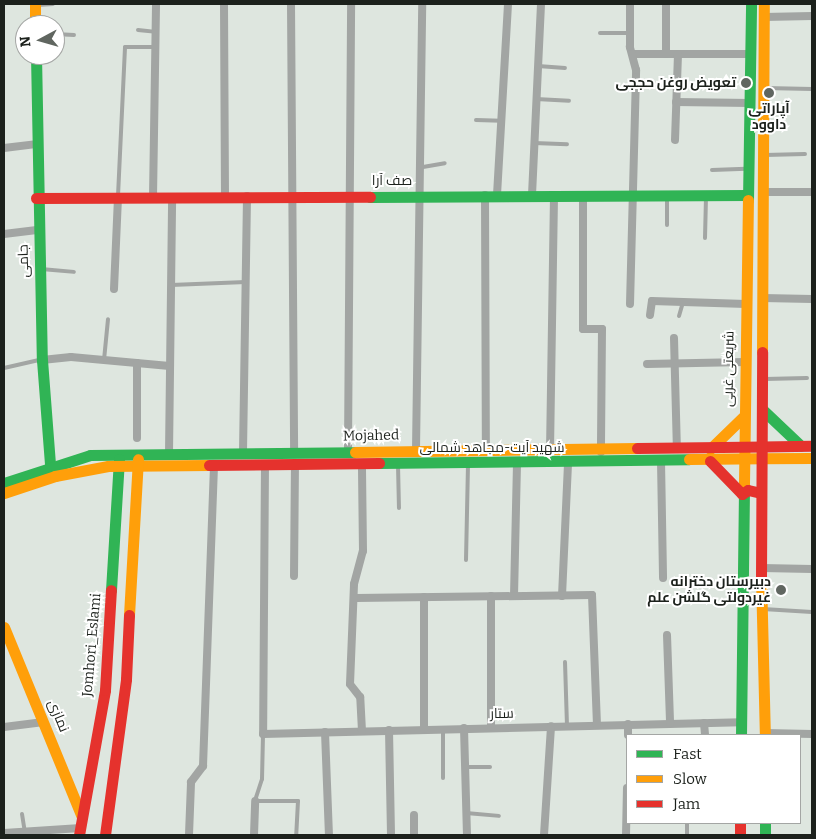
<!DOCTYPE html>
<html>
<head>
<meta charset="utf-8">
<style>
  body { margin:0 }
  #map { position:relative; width:816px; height:839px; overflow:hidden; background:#dee6df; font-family:Bitter,Cairo,serif }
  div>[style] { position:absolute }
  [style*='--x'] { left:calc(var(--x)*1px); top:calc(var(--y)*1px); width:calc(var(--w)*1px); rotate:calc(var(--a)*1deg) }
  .lane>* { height:4px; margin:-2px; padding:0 2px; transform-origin:2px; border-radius:2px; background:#a2a5a3 }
  .street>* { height:8px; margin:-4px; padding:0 4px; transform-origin:4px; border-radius:4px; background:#a2a5a3 }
  .fast>* { height:11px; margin:-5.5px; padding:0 5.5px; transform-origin:5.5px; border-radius:5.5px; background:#30b455 }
  .slow>* { height:11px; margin:-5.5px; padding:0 5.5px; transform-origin:5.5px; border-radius:5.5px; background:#ff9f0a }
  .jam>* { height:11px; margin:-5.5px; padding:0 5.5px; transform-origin:5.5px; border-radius:5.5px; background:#e5322d }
  .dots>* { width:14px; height:14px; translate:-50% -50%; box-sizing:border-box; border:2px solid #fff; border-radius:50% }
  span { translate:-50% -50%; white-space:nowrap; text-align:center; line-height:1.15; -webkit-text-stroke:4px #fff; paint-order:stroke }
  .poi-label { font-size:14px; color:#1c211c; font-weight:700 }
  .right { translate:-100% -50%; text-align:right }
  .street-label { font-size:14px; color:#1c211c }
  .frame { position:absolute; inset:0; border:5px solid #1c211c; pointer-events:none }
  .legend { position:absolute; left:626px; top:734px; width:175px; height:90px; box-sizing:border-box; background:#fff; border:1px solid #a4a6a4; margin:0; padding:6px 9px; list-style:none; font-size:15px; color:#1c211c }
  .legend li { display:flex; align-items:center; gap:10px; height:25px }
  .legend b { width:25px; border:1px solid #a4a6a4 }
  .north { position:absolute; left:15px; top:15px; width:50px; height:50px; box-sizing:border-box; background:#fff; border:1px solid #a4a6a4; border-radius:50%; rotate:264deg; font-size:14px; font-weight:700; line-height:20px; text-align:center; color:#1c211c }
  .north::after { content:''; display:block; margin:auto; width:18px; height:22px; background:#606660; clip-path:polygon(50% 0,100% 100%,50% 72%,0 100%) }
</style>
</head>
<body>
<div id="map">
  <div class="lane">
    <i style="--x:38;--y:5;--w:15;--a:-4"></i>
    <i style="--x:138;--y:30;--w:18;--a:6"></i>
    <i style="--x:600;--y:33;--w:30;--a:0"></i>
    <i style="--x:55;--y:34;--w:19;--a:3"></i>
    <i style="--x:538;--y:66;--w:27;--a:4"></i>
    <i style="--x:765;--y:88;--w:47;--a:1.2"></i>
    <i style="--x:536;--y:99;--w:33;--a:3"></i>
    <i style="--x:476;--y:120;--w:25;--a:2"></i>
    <i style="--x:534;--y:143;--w:33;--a:2"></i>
    <i style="--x:765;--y:155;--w:40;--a:-1.4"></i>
    <i style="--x:423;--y:167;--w:22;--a:-10"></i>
    <i style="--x:712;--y:170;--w:34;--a:-2"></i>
    <i style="--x:118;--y:196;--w:149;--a:-87.3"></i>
    <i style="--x:125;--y:47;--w:31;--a:0"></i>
    <i style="--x:667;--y:225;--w:28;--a:-90"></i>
    <i style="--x:705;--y:238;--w:42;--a:-88.6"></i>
    <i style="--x:41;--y:269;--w:33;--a:5"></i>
    <i style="--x:171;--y:285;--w:75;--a:-2.3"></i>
    <i style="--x:679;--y:316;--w:15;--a:-74"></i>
    <i style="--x:104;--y:360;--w:41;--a:-84.4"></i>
    <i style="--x:4;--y:368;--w:37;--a:-13"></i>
    <i style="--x:765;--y:379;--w:42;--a:-1.4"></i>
    <i style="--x:398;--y:465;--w:43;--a:88.7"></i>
    <i style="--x:466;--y:560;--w:97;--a:-88.8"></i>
    <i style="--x:763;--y:609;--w:49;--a:3.5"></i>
    <i style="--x:565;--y:662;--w:63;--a:88.2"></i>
    <i style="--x:263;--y:735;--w:44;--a:91.3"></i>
    <i style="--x:262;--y:779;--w:23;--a:108"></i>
    <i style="--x:255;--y:801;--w:43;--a:0"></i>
    <i style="--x:298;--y:801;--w:34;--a:93"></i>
    <i style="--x:465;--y:767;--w:25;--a:0"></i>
    <i style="--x:443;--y:778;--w:48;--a:-90"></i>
    <i style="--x:466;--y:813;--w:33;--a:5"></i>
    <i style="--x:22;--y:814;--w:19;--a:81"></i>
    <i style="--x:687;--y:823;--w:12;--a:90"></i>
  </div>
  <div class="street">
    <i style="--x:224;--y:4;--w:193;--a:89.7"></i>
    <i style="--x:291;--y:4;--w:449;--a:89.6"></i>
    <i style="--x:764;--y:17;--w:48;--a:-1.2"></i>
    <i style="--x:633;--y:54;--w:118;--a:0"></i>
    <i style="--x:666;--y:54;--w:50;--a:-90"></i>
    <i style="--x:676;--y:102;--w:74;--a:0.8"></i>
    <i style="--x:675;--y:140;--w:86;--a:-88"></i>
    <i style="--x:4;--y:148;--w:32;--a:-7"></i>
    <i style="--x:764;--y:192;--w:48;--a:0"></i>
    <i style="--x:485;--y:195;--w:255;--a:89.8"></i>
    <i style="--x:497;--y:195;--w:191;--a:-86.7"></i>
    <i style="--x:532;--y:195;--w:191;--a:-87.3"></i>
    <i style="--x:583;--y:195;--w:134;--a:90"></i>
    <i style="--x:583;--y:329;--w:19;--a:0"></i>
    <i style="--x:602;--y:329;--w:123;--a:90.5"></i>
    <i style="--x:153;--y:197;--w:193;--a:-89.1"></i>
    <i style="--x:4;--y:234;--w:33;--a:-7"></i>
    <i style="--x:114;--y:289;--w:92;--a:-87.5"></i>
    <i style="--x:763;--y:298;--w:49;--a:1.2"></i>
    <i style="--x:630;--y:304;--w:234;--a:-88.5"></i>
    <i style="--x:636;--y:70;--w:24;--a:-105"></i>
    <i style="--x:630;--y:47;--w:43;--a:-90"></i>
    <i style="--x:650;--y:315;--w:14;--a:-82"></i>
    <i style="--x:652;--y:301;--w:94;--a:1.8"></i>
    <i style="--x:674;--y:338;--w:111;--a:88.5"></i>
    <i style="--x:42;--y:360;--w:29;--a:-6"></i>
    <i style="--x:71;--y:357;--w:99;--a:5.2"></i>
    <i style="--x:137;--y:363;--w:75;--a:90"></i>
    <i style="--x:647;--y:364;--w:98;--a:-1.2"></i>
    <i style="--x:416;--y:450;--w:446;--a:-89.2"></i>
    <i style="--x:348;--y:451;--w:447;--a:-89.6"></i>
    <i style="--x:550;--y:451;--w:256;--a:-89.1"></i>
    <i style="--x:243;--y:452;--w:256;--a:-89.1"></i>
    <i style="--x:169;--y:454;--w:257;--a:-89.3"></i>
    <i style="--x:661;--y:461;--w:117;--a:89"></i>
    <i style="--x:265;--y:464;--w:270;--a:90.4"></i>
    <i style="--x:263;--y:734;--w:478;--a:-1.4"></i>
    <i style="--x:761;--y:568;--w:51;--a:1.1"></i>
    <i style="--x:294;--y:576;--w:113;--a:-89.5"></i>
    <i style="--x:491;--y:596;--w:131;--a:90"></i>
    <i style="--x:514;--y:596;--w:133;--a:-88.7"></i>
    <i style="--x:562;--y:596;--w:133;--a:-87.4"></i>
    <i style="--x:424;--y:597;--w:132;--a:90"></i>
    <i style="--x:356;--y:598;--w:236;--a:-0.7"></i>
    <i style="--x:592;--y:595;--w:130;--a:87.8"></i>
    <i style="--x:667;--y:635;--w:88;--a:88"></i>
    <i style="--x:704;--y:723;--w:12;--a:85"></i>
    <i style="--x:4;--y:727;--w:40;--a:-7.1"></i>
    <i style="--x:464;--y:728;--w:107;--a:88.4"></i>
    <i style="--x:389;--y:730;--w:105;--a:88.9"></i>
    <i style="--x:362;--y:731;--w:34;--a:-93"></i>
    <i style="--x:360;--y:697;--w:16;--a:-128"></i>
    <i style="--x:350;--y:684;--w:100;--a:-87.7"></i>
    <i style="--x:354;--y:584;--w:34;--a:-75"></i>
    <i style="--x:363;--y:551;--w:88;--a:-90.7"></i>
    <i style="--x:325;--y:732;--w:103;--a:87.8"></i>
    <i style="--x:765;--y:733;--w:47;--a:1.2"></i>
    <i style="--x:628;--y:735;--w:11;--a:-90"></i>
    <i style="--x:4;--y:833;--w:77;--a:-3.7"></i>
    <i style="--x:189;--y:835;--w:53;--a:-87.8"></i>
    <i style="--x:191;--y:782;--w:20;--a:-53"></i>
    <i style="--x:203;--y:766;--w:302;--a:-87.9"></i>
    <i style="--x:254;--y:835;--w:34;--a:-88"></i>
    <i style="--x:414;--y:835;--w:20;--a:-90"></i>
    <i style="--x:544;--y:835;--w:109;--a:-86.3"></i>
    <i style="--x:626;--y:835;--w:47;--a:-88.8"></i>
  </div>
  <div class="fast">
    <i style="--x:36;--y:55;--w:305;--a:88.9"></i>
    <i style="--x:42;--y:360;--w:105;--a:85.6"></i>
    <i style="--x:370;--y:197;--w:378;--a:-0.3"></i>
    <i style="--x:748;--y:200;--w:196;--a:-89.1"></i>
    <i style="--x:763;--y:410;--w:52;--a:43.5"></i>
    <i style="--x:379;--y:463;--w:310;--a:-0.7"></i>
    <i style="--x:4;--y:483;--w:90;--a:-18"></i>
    <i style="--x:90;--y:455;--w:265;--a:-0.6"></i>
    <i style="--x:111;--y:590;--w:131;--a:-86.5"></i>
    <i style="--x:741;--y:735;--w:251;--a:-89.3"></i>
    <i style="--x:765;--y:823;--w:12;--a:90"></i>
  </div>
  <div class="slow">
    <i style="--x:35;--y:4;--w:21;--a:90"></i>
    <i style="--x:762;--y:352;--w:348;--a:-89.7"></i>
    <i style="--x:710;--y:449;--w:46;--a:-44.1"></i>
    <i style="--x:355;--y:452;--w:282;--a:-0.8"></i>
    <i style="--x:689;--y:459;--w:123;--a:-0.5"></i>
    <i style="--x:744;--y:484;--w:284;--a:-89.2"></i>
    <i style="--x:4;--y:493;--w:54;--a:-18.4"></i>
    <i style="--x:55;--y:476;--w:54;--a:-10.7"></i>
    <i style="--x:108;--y:466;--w:101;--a:-0.6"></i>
    <i style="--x:761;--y:576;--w:159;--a:88.6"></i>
    <i style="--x:129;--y:615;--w:156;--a:-86.7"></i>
    <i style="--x:4;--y:627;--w:205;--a:67.7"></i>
  </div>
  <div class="jam">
    <i style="--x:36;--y:198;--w:334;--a:-0.2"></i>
    <i style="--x:637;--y:448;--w:175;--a:-0.7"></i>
    <i style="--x:710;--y:461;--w:46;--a:45.9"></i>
    <i style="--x:742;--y:494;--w:7;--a:-34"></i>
    <i style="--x:748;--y:490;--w:13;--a:13"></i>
    <i style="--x:209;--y:465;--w:170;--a:-0.7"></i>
    <i style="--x:761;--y:576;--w:224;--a:-89.7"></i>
    <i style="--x:740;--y:823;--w:12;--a:90"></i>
    <i style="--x:79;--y:835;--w:147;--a:-79.8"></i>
    <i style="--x:105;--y:690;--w:100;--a:-86.6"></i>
    <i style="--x:105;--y:835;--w:157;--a:-82.3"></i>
    <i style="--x:126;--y:679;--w:64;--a:-87.3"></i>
  </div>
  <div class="dots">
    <i style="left:746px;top:83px;background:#606660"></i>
    <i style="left:769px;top:93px;background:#606660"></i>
    <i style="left:781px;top:590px;background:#606660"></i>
  </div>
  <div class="poi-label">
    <span class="right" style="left:736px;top:83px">تعویض روغن حججی</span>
    <span style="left:769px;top:117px">آپاراتی<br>داوود</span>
    <span class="right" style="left:771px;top:590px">دبیرستان دخترانه<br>غیردولتی گلشن علم</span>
  </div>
  <div class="street-label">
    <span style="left:392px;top:181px">صف آرا</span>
    <span style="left:24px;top:261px;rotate:-92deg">جامی</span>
    <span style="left:729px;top:369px;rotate:-89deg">شریعتی غربی</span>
    <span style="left:371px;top:436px;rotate:-1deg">Mojahed</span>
    <span style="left:492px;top:448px">شهید آیت-مجاهد شمالی</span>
    <span style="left:92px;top:645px;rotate:-85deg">Jomhori_Eslami</span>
    <span style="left:502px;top:714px;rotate:-1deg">ستار</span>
    <span style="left:58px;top:716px;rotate:68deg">نمازی</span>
  </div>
  <div class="frame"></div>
  <ul class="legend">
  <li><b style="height:6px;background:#30b455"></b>Fast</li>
  <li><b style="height:6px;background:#ff9f0a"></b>Slow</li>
  <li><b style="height:6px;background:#e5322d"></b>Jam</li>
  </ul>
  <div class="north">N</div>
</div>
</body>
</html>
